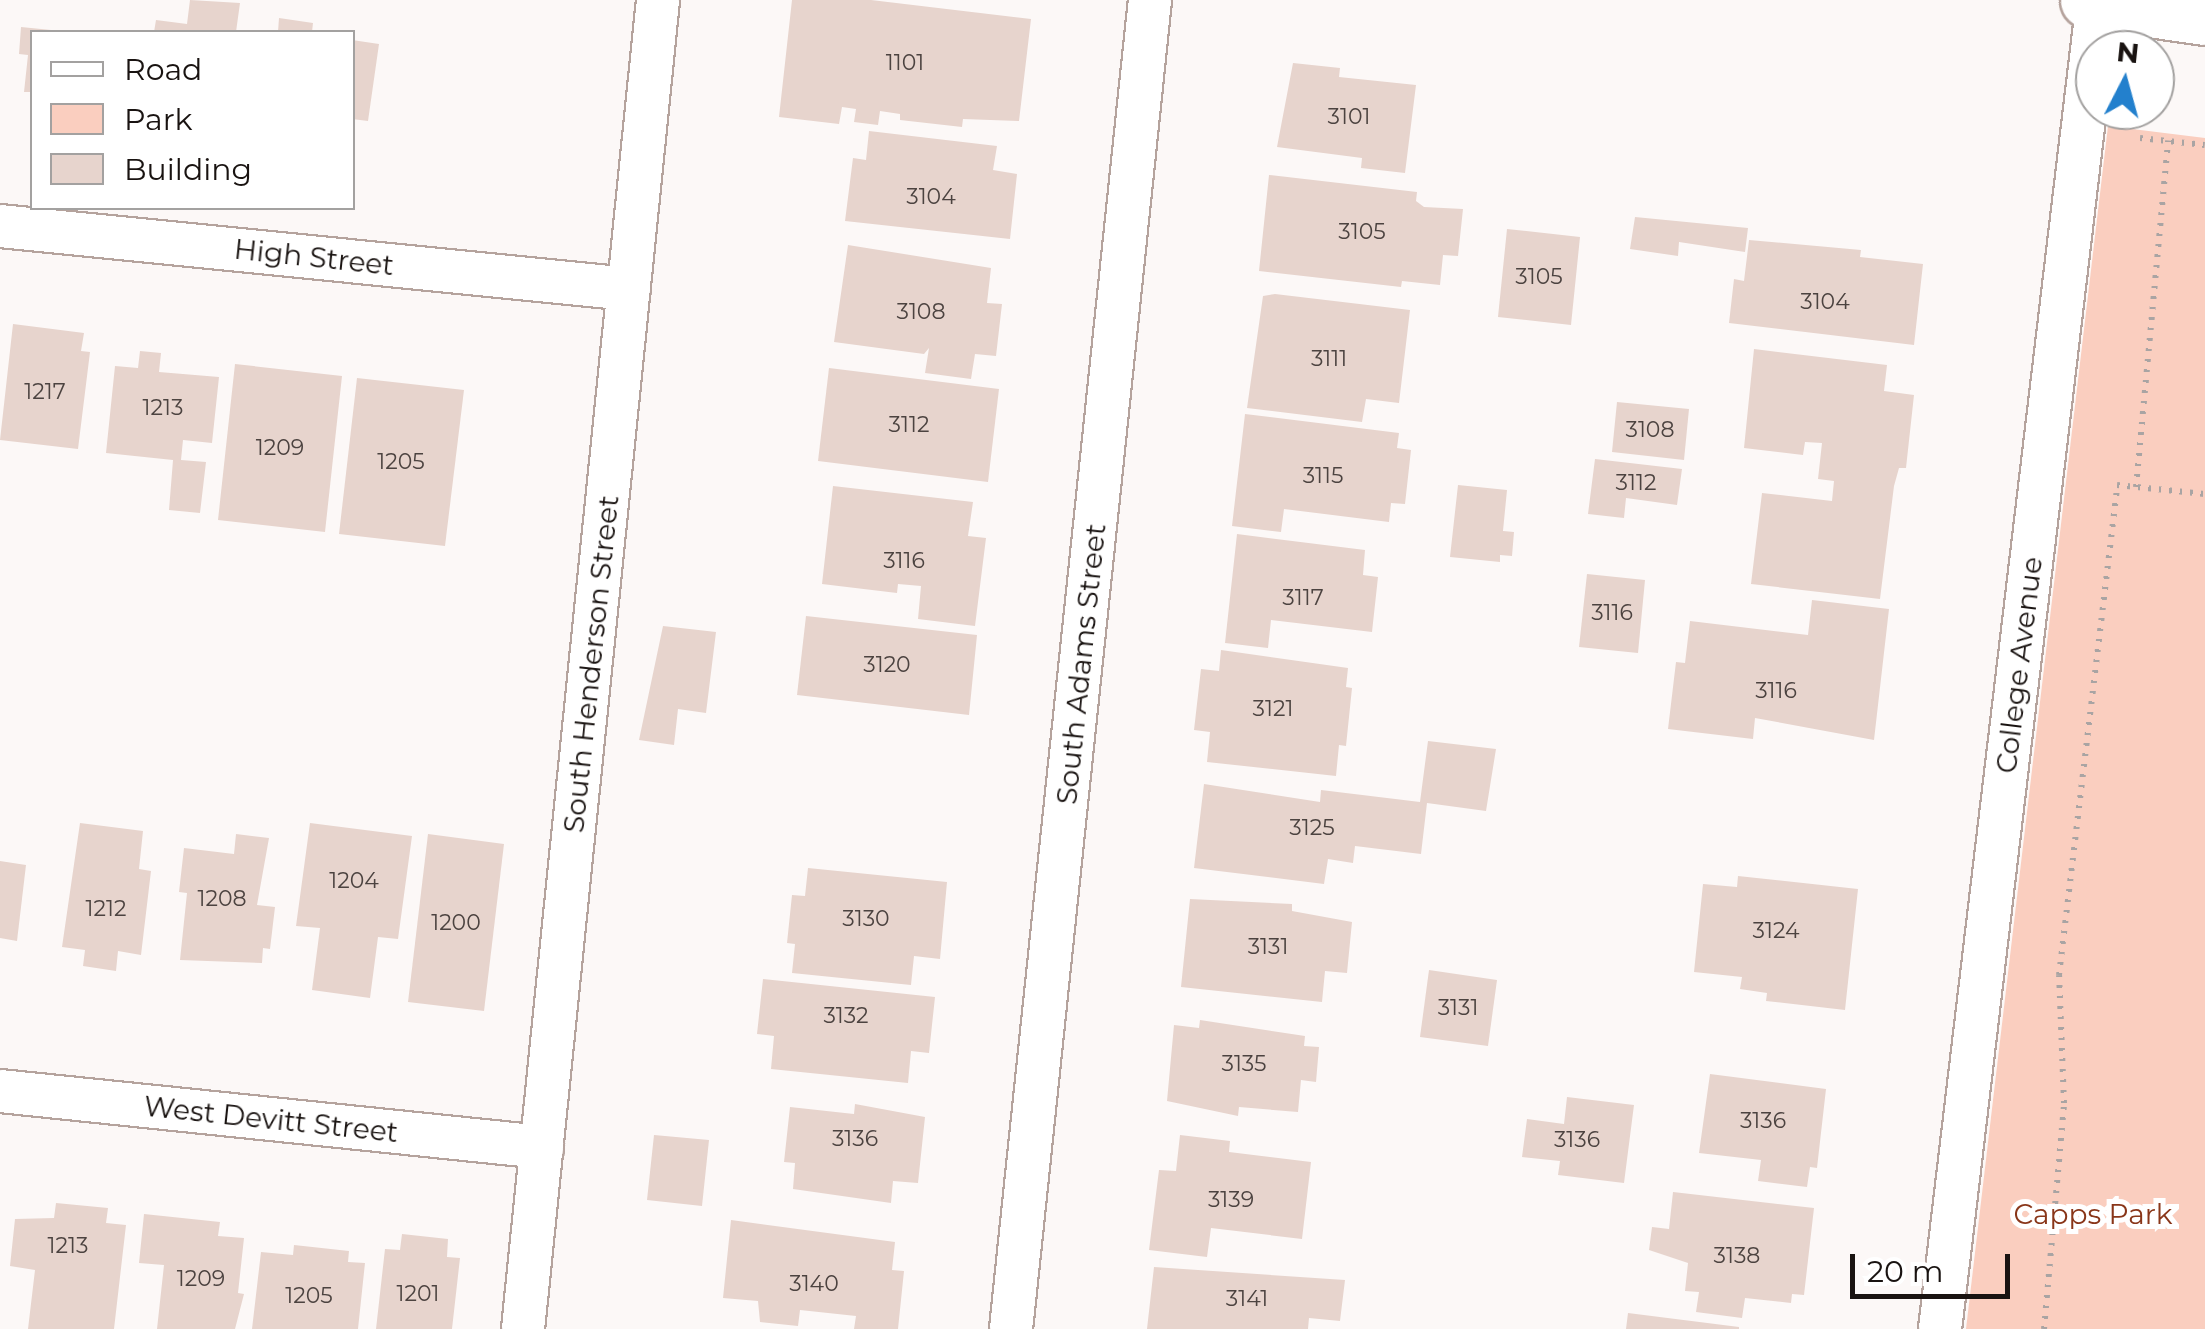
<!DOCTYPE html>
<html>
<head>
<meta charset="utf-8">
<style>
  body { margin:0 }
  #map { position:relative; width:2205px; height:1329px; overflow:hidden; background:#fcf8f7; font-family:Montserrat,sans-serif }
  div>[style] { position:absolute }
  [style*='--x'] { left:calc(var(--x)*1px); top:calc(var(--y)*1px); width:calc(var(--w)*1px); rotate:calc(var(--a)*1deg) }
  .green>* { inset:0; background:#facebf }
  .building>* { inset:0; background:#e7d4cd }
  .path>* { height:6px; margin-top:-3px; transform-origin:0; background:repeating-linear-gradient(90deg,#a9a4a3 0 2.5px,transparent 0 10.5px) }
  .roads { filter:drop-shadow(2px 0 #b5a39d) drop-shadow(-2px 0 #b5a39d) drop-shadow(0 2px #b5a39d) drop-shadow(0 -2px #b5a39d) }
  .minor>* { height:42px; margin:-21px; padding:0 21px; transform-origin:21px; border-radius:21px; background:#fff }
  .secondary>* { height:55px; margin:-27.5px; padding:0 27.5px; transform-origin:27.5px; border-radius:27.5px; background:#fff }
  span { translate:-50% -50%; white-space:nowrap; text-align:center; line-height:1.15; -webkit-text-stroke:10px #fff; paint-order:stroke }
  .number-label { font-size:22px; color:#4c4340 }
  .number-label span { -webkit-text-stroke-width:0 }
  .street-label { font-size:28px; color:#191311 }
  .park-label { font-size:28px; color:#893619 }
  .legend { position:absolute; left:30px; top:30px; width:325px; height:180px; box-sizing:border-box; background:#fff; border:2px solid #a3a1a0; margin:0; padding:12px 18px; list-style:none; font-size:30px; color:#191311 }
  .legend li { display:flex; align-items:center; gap:20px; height:50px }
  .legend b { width:50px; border:2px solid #a3a1a0 }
  .north { position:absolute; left:2075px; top:30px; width:100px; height:100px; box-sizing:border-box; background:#fff; border:2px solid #a3a1a0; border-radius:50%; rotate:6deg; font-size:28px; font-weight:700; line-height:40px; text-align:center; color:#191311 }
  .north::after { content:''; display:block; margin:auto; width:35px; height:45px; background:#2380cd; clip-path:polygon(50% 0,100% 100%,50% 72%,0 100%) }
  .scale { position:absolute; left:1850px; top:1254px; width:160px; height:45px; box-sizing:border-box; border:5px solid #191311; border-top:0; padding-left:12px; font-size:30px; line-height:35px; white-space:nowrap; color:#191311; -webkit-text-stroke:8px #fff; paint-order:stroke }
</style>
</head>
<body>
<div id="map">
  <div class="green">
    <i style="clip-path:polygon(2108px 126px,2205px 138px,2205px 1329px,1966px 1329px)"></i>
  </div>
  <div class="building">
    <i style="clip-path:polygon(190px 0,240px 3px,236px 32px,154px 32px,156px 20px,187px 24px)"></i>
    <i style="clip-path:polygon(792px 0,871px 0,1031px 19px,1019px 121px,963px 119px,962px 127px,900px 120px,900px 114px,880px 111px,878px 125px,854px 122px,856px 109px,842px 107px,839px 124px,779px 117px)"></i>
    <i style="clip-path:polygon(279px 18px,313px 23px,312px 32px,278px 32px)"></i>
    <i style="clip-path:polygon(21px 27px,51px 30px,32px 32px,32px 92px,24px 92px,28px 55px,19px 54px)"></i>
    <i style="clip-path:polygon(352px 40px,379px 44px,368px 121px,352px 119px)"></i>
    <i style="clip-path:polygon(1293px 63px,1340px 68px,1339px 77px,1416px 85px,1405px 173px,1361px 168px,1362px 158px,1277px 147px)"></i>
    <i style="clip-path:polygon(869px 131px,997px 146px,993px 170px,1017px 174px,1010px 239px,845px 221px,853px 158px,866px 160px)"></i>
    <i style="clip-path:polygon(1269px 175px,1417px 192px,1416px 201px,1424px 207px,1463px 209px,1458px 256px,1443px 255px,1440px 285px,1402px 281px,1401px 287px,1259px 271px)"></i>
    <i style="clip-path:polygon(1635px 217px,1748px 228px,1745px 252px,1679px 242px,1678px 256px,1630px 249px)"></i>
    <i style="clip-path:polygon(1507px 229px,1580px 237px,1571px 325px,1498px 317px)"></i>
    <i style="clip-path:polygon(1749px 240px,1861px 250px,1860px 257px,1923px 264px,1914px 345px,1729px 323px,1734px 279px,1744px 281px)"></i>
    <i style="clip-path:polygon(848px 245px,991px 268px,987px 303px,1002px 304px,996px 356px,975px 354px,971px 379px,925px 373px,929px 348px,924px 354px,834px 342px)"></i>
    <i style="clip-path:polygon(1275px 294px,1410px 310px,1399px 403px,1366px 399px,1362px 422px,1247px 408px,1263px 296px)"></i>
    <i style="clip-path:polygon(13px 324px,84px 333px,81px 351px,90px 352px,78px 449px,0 440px)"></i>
    <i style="clip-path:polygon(1754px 349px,1887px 365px,1884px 391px,1914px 395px,1906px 468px,1899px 468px,1894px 486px,1880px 599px,1751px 584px,1762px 493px,1832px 501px,1834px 481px,1818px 479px,1822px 443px,1805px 442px,1803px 455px,1744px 448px)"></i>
    <i style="clip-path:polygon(140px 351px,161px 353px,159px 372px,219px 377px,212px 443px,183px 440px,181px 460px,206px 462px,200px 513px,169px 510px,173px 460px,106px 453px,115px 366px,138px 368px)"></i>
    <i style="clip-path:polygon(235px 364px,342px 376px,325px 532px,218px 520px)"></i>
    <i style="clip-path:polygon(829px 368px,999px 389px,988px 482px,818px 461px)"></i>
    <i style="clip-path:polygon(357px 378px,464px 390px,445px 546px,339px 534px)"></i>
    <i style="clip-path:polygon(1617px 402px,1689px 409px,1684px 460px,1612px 452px)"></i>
    <i style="clip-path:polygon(1245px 414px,1399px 433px,1397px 448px,1411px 450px,1405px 504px,1391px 503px,1389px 522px,1284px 509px,1281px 532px,1232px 526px)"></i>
    <i style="clip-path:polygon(1595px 459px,1682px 469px,1677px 505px,1626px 498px,1624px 518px,1588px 514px)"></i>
    <i style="clip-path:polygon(1458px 485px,1507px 490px,1503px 531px,1514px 532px,1512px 556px,1500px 555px,1500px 562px,1450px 557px)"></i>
    <i style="clip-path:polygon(833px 486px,973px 502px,968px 536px,986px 538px,975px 626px,918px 619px,921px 586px,898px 584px,897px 593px,822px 584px)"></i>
    <i style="clip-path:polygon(1237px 534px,1365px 550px,1363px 575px,1378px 577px,1372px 632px,1271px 620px,1268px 648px,1225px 643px)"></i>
    <i style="clip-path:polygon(1587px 574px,1645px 580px,1638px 653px,1579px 647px)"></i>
    <i style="clip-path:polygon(1812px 600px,1889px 609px,1874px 740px,1755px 718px,1753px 739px,1668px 729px,1676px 662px,1685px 663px,1690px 621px,1808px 635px)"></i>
    <i style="clip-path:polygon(806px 616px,977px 635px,969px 715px,797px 695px)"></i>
    <i style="clip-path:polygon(663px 626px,716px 632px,706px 713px,678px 709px,674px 745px,639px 740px)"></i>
    <i style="clip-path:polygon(1221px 650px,1348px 668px,1346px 687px,1352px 688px,1346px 746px,1339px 745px,1336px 776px,1207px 762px,1210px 732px,1194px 730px,1201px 669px,1219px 671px)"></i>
    <i style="clip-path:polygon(1428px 741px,1496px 749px,1486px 811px,1427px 803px,1421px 854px,1355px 846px,1353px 863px,1328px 859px,1324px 884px,1194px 868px,1204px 784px,1320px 802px,1321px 790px,1420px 802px)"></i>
    <i style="clip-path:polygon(80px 823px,143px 831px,139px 869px,151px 871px,141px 955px,118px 951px,116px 971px,83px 966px,85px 950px,62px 947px)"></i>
    <i style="clip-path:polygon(310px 823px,412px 836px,398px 939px,378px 937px,370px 998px,312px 990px,320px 928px,296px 926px)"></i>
    <i style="clip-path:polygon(236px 834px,269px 838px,257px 905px,275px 907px,270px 949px,263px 948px,262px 963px,180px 960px,187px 893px,179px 892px,184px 848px,234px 854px)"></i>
    <i style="clip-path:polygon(428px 834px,504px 844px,484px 1011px,408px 1002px)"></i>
    <i style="clip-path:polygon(0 861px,26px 865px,17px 941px,0 938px)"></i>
    <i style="clip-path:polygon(808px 868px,947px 882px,940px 959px,914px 956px,911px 985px,792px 973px,795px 944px,787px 943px,792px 895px,805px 896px)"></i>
    <i style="clip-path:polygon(1738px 876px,1858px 889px,1845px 1010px,1766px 1001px,1767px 993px,1740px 989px,1742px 977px,1694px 972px,1703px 884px,1737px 887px)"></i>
    <i style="clip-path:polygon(1190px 899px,1292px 904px,1292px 911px,1352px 922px,1347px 973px,1325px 971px,1322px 1002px,1181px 987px)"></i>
    <i style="clip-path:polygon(1429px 970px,1497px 980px,1488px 1046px,1420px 1037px)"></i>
    <i style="clip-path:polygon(763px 979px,935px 997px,929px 1053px,911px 1051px,908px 1083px,771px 1069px,774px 1036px,757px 1034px)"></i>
    <i style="clip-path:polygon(1200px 1020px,1305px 1036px,1304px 1046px,1319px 1047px,1316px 1082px,1301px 1080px,1298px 1112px,1239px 1107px,1238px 1116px,1167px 1101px,1174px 1025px,1199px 1028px)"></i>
    <i style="clip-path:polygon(1710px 1074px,1826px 1089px,1817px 1168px,1810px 1167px,1807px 1187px,1758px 1181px,1761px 1160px,1699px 1153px)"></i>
    <i style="clip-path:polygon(1567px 1097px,1634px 1105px,1624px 1183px,1558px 1175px,1560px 1161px,1522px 1157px,1527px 1119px,1564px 1124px)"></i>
    <i style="clip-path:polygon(855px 1104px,925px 1117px,918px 1183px,893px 1181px,891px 1203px,793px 1189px,795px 1163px,784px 1162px,790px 1107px,854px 1114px)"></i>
    <i style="clip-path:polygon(654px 1135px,709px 1140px,702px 1206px,647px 1200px)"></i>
    <i style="clip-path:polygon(1180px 1135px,1230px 1141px,1229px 1152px,1311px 1162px,1302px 1239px,1211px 1228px,1207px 1257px,1149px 1250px,1159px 1170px,1176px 1171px)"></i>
    <i style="clip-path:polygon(1673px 1192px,1814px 1208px,1804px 1295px,1792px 1294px,1791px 1303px,1745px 1298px,1742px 1318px,1696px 1312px,1699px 1292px,1685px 1291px,1688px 1263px,1649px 1250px,1652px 1227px,1669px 1229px)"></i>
    <i style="clip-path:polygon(56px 1203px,108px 1208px,106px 1223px,126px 1225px,114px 1329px,28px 1329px,35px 1270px,10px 1266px,15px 1219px,54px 1218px)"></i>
    <i style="clip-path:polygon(144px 1214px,220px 1222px,218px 1236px,244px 1238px,238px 1293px,244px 1294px,235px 1329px,157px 1329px,164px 1265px,139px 1263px)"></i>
    <i style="clip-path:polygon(731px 1220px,895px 1242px,892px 1270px,904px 1271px,898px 1329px,854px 1329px,856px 1316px,800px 1310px,798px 1326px,760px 1322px,758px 1301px,723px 1298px)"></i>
    <i style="clip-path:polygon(402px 1234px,448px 1239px,447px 1257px,460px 1258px,452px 1329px,376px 1329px,385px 1249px,400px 1250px)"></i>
    <i style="clip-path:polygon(294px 1245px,349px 1251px,348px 1262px,365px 1263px,358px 1329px,252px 1329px,261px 1252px,293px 1255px)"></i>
    <i style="clip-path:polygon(1154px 1267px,1345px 1280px,1340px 1321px,1309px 1318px,1308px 1329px,1147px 1329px)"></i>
    <i style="clip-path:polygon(1628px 1313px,1739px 1327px,1739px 1329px,1626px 1329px)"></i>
  </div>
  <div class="path">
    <i style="--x:2140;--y:138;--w:65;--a:6.1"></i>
    <i style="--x:2136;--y:487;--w:348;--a:-84.7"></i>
    <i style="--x:2044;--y:1329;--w:227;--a:-84.9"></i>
    <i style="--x:2064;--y:1103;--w:128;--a:-92.2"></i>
    <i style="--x:2059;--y:975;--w:493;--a:-83.2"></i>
    <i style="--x:2117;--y:485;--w:88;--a:5.8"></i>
  </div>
  <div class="roads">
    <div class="minor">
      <i style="--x:0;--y:226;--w:632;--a:5.72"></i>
      <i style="--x:0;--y:1091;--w:545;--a:5.9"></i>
      <i style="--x:523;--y:1329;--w:1336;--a:-84.2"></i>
      <i style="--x:1011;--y:1329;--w:1336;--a:-84.03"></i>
      <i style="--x:1940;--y:1329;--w:1338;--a:-83.22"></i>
    </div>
    <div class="secondary">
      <i style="--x:2088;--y:0;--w:118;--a:8.3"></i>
    </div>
  </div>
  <div class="number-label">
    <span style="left:905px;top:63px">1101</span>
    <span style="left:1349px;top:117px">3101</span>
    <span style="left:931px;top:197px">3104</span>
    <span style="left:1362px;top:232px">3105</span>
    <span style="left:1539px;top:277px">3105</span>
    <span style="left:1825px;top:302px">3104</span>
    <span style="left:921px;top:312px">3108</span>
    <span style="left:1329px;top:359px">3111</span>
    <span style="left:45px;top:392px">1217</span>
    <span style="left:163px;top:408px">1213</span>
    <span style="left:909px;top:425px">3112</span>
    <span style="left:1650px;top:430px">3108</span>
    <span style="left:280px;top:448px">1209</span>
    <span style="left:401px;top:462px">1205</span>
    <span style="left:1323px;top:476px">3115</span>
    <span style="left:1636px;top:483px">3112</span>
    <span style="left:904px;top:561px">3116</span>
    <span style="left:1303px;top:598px">3117</span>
    <span style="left:1612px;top:613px">3116</span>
    <span style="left:887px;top:665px">3120</span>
    <span style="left:1776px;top:691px">3116</span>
    <span style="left:1273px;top:709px">3121</span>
    <span style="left:1312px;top:828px">3125</span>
    <span style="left:354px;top:881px">1204</span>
    <span style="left:222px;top:899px">1208</span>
    <span style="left:106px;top:909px">1212</span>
    <span style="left:866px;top:919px">3130</span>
    <span style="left:456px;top:923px">1200</span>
    <span style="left:1776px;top:931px">3124</span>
    <span style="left:1268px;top:947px">3131</span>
    <span style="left:1458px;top:1008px">3131</span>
    <span style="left:846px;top:1016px">3132</span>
    <span style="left:1244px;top:1064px">3135</span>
    <span style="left:1763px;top:1121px">3136</span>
    <span style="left:855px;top:1139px">3136</span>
    <span style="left:1577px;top:1140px">3136</span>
    <span style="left:1231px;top:1200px">3139</span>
    <span style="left:68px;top:1246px">1213</span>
    <span style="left:1737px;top:1256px">3138</span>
    <span style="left:201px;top:1279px">1209</span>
    <span style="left:814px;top:1284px">3140</span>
    <span style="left:418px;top:1294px">1201</span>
    <span style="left:309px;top:1296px">1205</span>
    <span style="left:1247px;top:1299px">3141</span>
  </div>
  <div class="street-label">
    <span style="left:314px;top:257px;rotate:6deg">High Street</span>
    <span style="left:591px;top:664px;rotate:-84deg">South Henderson Street</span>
    <span style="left:1081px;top:664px;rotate:-84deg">South Adams Street</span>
    <span style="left:2019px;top:665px;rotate:-83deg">College Avenue</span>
    <span style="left:271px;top:1119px;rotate:6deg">West Devitt Street</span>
  </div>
  <div class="park-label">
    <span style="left:2093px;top:1214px">Capps Park</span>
  </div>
  <ul class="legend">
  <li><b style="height:12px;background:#fff"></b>Road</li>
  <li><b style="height:28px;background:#facebf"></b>Park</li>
  <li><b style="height:28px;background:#e7d4cd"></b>Building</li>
  </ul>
  <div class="north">N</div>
  <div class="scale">20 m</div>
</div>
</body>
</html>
